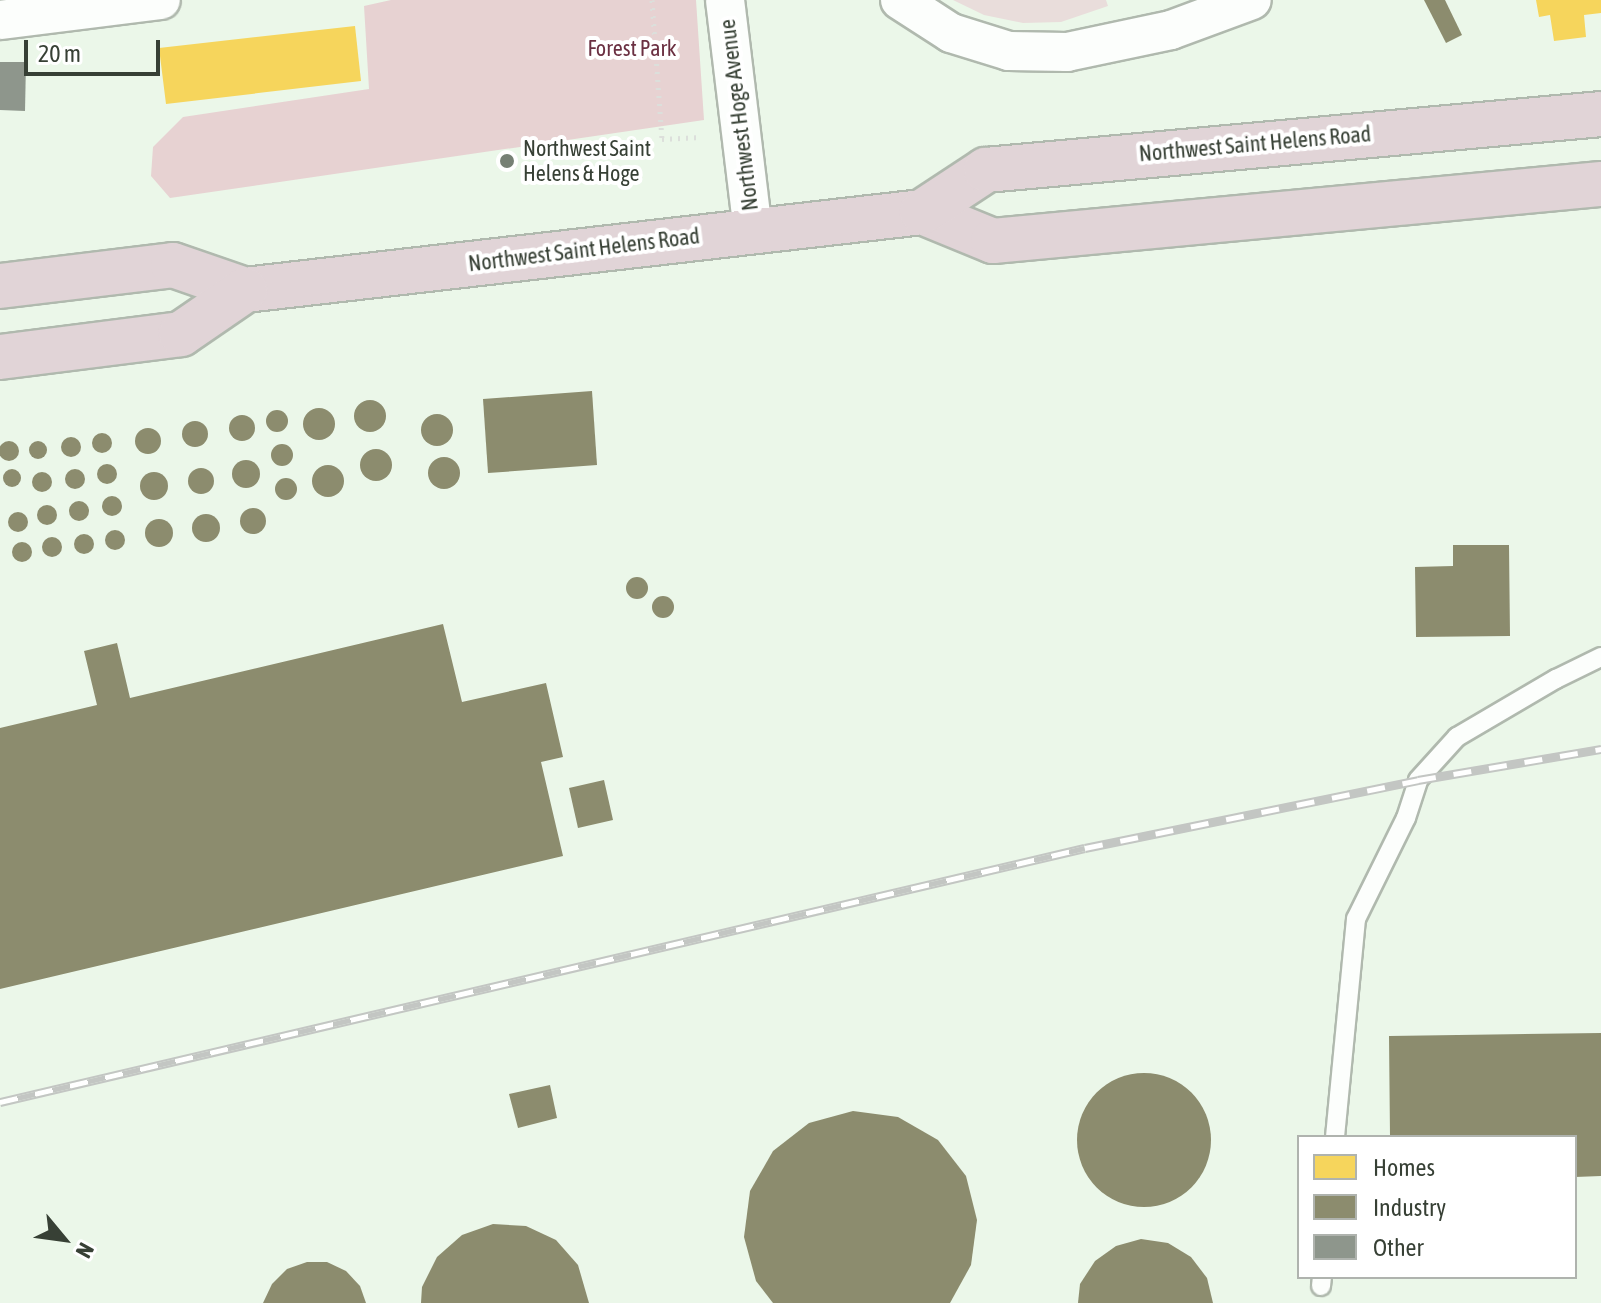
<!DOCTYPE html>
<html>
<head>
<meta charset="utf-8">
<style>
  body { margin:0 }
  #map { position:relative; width:1601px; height:1303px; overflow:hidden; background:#ebf7e9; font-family:"Asap Condensed",sans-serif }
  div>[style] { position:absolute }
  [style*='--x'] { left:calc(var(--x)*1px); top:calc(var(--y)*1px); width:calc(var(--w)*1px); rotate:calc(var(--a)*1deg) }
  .green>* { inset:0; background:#e9dddb }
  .forest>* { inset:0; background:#e7d2d2 }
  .homes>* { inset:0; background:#f6d55c }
  .industry>* { inset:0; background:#8c8c6e }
  .round { border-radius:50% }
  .building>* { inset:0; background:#8e968c }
  .path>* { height:5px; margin-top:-2.5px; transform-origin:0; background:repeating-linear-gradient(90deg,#dcdfdb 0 2px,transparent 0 8px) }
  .roads { filter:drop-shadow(2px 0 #b0b9ae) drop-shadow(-2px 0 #b0b9ae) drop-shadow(0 2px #b0b9ae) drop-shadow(0 -2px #b0b9ae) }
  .lane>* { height:18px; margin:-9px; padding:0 9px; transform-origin:9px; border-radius:9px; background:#fcfefc }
  .street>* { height:38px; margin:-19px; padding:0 19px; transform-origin:19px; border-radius:19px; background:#fcfefc }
  .highway>* { height:44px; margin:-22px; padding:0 22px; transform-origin:22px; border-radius:22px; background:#e1d4d7 }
  .rail>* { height:9px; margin-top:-4.5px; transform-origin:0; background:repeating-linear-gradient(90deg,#fff 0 18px,#c3c6c3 0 36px); box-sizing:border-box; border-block:2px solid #c3c6c3 }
  .dots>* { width:22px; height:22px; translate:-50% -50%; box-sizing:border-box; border:4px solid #fff; border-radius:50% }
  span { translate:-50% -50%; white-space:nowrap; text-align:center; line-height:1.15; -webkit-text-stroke:8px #fff; paint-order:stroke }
  .park-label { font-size:22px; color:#6b3042 }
  .street-label { font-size:22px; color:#374035 }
  .poi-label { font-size:22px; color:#374035 }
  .left { translate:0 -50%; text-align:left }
  .legend { position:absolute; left:1297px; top:1135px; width:280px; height:144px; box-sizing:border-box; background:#fff; border:2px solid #afb3ae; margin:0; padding:10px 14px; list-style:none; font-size:24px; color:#374035 }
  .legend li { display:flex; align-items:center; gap:16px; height:40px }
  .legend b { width:40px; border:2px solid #afb3ae }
  .north { position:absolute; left:24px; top:1199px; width:80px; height:80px; -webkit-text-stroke:6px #fff; paint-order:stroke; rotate:119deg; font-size:22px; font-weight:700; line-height:32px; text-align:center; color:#374035 }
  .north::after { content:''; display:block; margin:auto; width:28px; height:36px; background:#374035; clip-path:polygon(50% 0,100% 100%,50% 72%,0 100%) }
  .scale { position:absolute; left:24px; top:40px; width:136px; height:36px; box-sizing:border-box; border:4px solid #374035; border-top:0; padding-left:10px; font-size:24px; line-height:28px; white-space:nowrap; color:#374035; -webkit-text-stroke:6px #fff; paint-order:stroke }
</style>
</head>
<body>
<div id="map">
  <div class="green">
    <i style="clip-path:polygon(953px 0,1106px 0,1108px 6px,1061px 22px,1023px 23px,984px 15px)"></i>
  </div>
  <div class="forest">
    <i style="clip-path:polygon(391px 0,696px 0,704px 120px,170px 198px,151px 176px,153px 147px,183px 117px,369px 89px,364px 6px)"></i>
  </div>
  <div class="homes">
    <i style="clip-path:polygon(1536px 0,1601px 0,1601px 13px,1584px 15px,1586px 37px,1554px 41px,1550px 15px,1539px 17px)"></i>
    <i style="clip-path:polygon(355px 26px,361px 81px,166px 104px,159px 48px)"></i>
  </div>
  <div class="industry">
    <i style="clip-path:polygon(1424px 0,1445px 0,1462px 35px,1446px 43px)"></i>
    <i style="clip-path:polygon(592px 391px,597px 465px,488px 473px,483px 399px)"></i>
    <i class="round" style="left:354px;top:400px;width:32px;height:32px"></i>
    <i class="round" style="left:303px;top:408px;width:32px;height:32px"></i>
    <i class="round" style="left:266px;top:410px;width:22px;height:22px"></i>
    <i class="round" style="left:421px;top:414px;width:32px;height:32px"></i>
    <i class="round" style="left:229px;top:415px;width:26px;height:26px"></i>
    <i class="round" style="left:182px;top:421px;width:26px;height:26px"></i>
    <i class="round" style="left:135px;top:428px;width:26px;height:26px"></i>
    <i class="round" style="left:92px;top:433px;width:20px;height:20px"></i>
    <i class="round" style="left:61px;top:437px;width:20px;height:20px"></i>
    <i class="round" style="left:29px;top:441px;width:18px;height:18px"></i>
    <i class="round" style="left:-1px;top:441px;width:20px;height:20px"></i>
    <i class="round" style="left:271px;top:444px;width:22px;height:22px"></i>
    <i class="round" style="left:360px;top:449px;width:32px;height:32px"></i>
    <i class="round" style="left:428px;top:457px;width:32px;height:32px"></i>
    <i class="round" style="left:232px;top:460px;width:28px;height:28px"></i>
    <i class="round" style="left:97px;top:464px;width:20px;height:20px"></i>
    <i class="round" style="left:312px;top:465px;width:32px;height:32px"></i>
    <i class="round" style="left:188px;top:468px;width:26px;height:26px"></i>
    <i class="round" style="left:3px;top:469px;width:18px;height:18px"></i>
    <i class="round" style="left:65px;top:469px;width:20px;height:20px"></i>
    <i class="round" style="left:140px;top:472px;width:28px;height:28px"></i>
    <i class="round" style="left:32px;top:472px;width:20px;height:20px"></i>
    <i class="round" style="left:275px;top:478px;width:22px;height:22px"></i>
    <i class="round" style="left:102px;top:496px;width:20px;height:20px"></i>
    <i class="round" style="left:69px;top:501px;width:20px;height:20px"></i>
    <i class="round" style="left:37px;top:505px;width:20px;height:20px"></i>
    <i class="round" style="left:240px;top:508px;width:26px;height:26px"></i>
    <i class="round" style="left:8px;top:512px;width:20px;height:20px"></i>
    <i class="round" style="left:192px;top:514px;width:28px;height:28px"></i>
    <i class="round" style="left:145px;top:519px;width:28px;height:28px"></i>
    <i class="round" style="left:105px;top:530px;width:20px;height:20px"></i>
    <i class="round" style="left:74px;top:534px;width:20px;height:20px"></i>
    <i class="round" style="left:42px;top:537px;width:20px;height:20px"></i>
    <i class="round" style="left:12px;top:542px;width:20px;height:20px"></i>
    <i style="clip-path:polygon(1453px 545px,1509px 545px,1510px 636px,1416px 637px,1415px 567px,1453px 566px)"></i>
    <i class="round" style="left:626px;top:577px;width:22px;height:22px"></i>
    <i class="round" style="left:652px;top:596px;width:22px;height:22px"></i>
    <i style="clip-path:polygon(443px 624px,462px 702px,546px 683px,563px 757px,541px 762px,563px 856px,0 989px,0 728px,97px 705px,84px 651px,117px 643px,130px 698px)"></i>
    <i style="clip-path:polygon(604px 780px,613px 820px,578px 828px,569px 788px)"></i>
    <i style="clip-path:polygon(1601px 1033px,1601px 1176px,1575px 1177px,1575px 1137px,1390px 1137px,1389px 1036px)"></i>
    <i class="round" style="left:1077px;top:1073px;width:134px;height:134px"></i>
    <i style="clip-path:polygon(550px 1085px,557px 1118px,518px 1128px,509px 1094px)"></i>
    <i style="clip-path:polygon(853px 1111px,898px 1117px,938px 1140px,966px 1176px,977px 1220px,971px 1265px,950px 1303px,773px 1303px,756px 1281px,744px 1237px,750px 1191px,773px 1151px,809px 1123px)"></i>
    <i style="clip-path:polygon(493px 1224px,526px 1226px,556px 1240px,578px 1265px,589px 1303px,421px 1303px,422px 1287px,437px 1257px,462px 1235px)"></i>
    <i style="clip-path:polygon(1141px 1239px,1168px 1243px,1191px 1257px,1207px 1278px,1213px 1303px,1078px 1303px,1080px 1284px,1095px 1261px,1116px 1246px)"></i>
    <i style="clip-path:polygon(307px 1262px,327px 1262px,346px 1271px,360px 1286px,366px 1303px,263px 1303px,272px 1284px,287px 1269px)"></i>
  </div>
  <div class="building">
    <i style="clip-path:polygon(0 62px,26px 62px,25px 111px,0 110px)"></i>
  </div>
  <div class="path">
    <i style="--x:652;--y:0;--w:139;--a:85.9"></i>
    <i style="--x:662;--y:139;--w:39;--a:-3"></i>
  </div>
  <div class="roads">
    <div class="lane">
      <i style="--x:1335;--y:1137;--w:219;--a:-84.5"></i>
      <i style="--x:1356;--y:919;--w:113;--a:-63.7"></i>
      <i style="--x:1406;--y:818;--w:40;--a:-72"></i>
      <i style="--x:1418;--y:780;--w:58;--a:-47.8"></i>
      <i style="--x:1457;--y:737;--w:115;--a:-30.4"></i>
      <i style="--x:1556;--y:679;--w:50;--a:-26.1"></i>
      <i style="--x:1321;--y:1286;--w:9;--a:-84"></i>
    </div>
    <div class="street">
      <i style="--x:725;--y:0;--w:232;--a:83.1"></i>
      <i style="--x:900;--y:0;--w:61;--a:32.9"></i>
      <i style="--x:951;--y:33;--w:61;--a:17.2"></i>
      <i style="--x:1009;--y:51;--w:58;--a:1"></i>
      <i style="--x:1067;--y:52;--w:106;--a:-11.9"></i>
      <i style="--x:1171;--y:30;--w:86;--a:-20.3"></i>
      <i style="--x:0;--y:20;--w:162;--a:-7.1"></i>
    </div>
    <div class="highway">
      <i style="--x:922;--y:212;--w:77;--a:22.2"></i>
      <i style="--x:993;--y:241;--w:611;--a:-5.36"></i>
      <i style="--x:0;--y:286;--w:174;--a:-6.9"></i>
      <i style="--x:173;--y:265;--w:76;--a:19.1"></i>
      <i style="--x:245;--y:290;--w:681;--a:-6.57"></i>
      <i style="--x:922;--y:212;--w:77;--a:-33.3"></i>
      <i style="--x:986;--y:170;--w:618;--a:-5.2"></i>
      <i style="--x:0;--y:357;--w:182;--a:-7.2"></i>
      <i style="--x:181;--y:334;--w:78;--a:-34.5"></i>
    </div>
  </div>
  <div class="rail">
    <i style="--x:0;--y:1102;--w:1114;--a:-13.18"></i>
    <i style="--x:1085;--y:848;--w:340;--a:-11.5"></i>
    <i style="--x:1418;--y:780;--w:186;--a:-9.6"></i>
  </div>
  <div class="dots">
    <i style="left:507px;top:161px;background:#768074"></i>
  </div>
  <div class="park-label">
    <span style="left:632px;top:49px">Forest Park</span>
  </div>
  <div class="street-label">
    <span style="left:739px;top:115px;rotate:-97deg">Northwest Hoge Avenue</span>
    <span style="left:1255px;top:144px;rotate:-5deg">Northwest Saint Helens Road</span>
    <span style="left:584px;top:250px;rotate:-7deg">Northwest Saint Helens Road</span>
  </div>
  <div class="poi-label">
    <span class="left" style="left:523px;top:161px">Northwest Saint<br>Helens &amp; Hoge</span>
  </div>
  <ul class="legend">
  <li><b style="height:22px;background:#f6d55c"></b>Homes</li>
  <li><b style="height:22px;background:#8c8c6e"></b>Industry</li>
  <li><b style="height:22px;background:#8e968c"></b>Other</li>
  </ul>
  <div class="north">N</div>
  <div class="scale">20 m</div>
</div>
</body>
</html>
